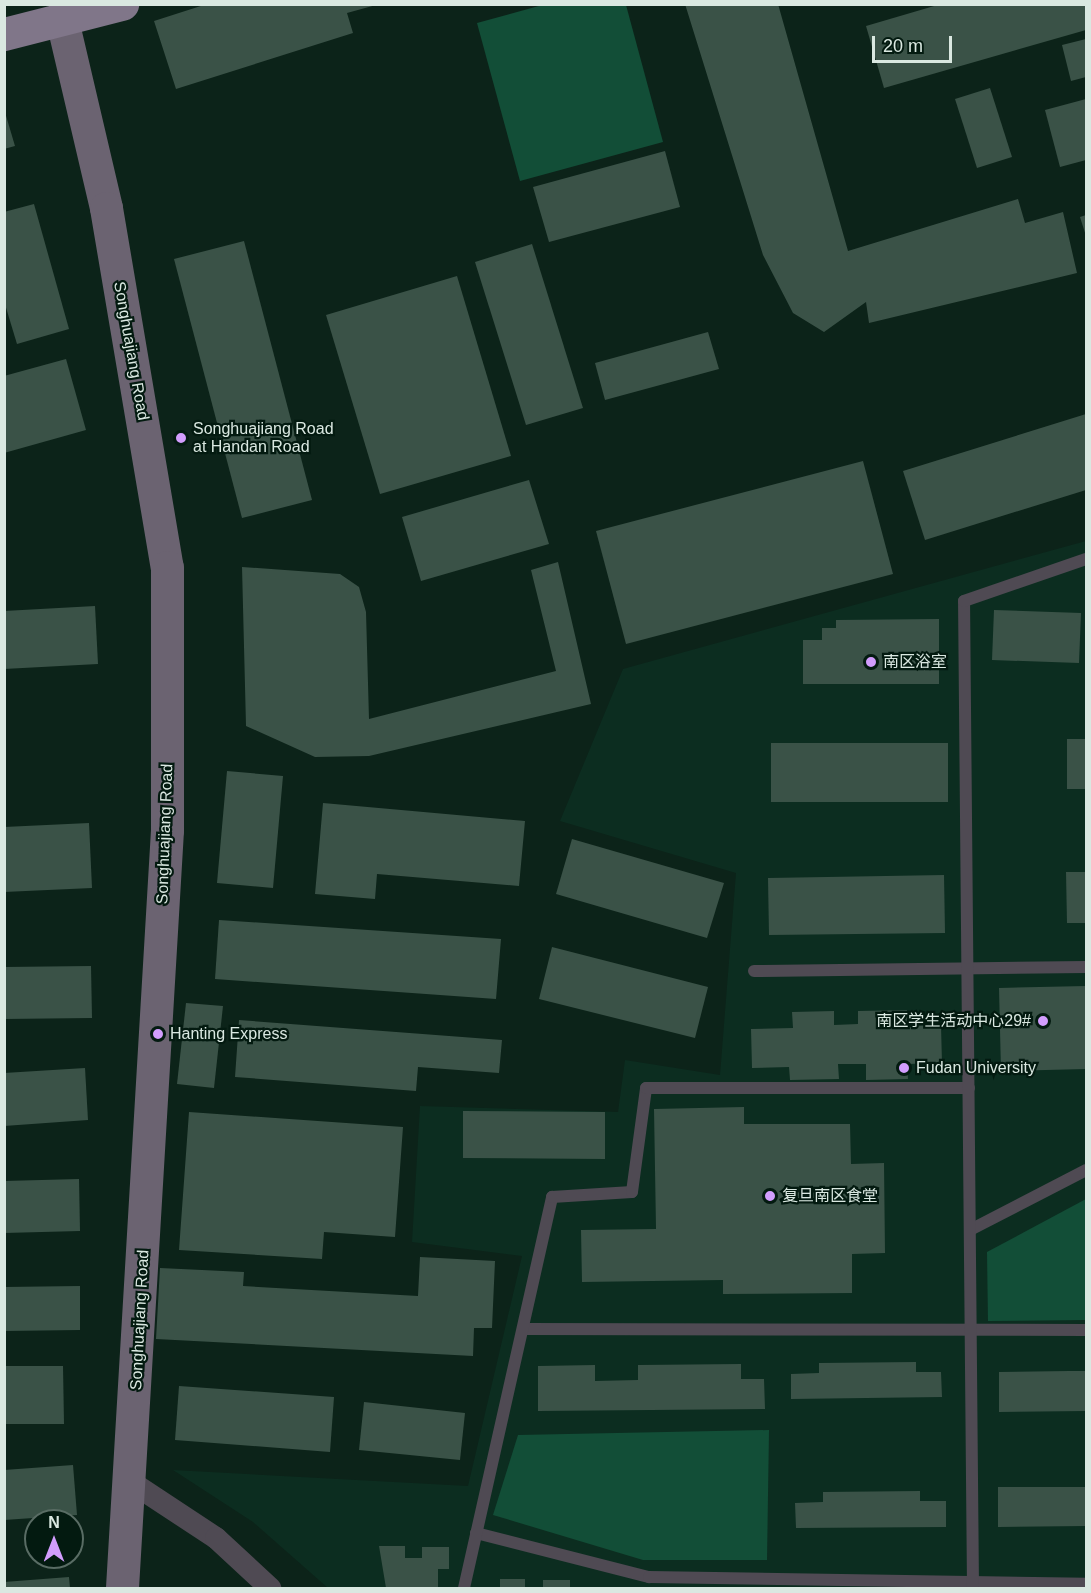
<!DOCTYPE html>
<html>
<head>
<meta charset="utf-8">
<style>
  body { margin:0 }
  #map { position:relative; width:1091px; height:1593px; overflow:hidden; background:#0c2319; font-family:Helvetica,"Noto Sans SC",sans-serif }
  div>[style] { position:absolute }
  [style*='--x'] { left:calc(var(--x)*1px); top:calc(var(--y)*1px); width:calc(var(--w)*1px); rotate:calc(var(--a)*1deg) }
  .built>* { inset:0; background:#0c2d20 }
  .green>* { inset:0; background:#124e37 }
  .building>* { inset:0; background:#3a5247 }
  .lane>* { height:12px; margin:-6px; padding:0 6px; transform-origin:6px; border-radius:6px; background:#4f4a53 }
  .street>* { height:22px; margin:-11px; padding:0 11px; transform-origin:11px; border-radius:11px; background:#4f4a53 }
  .secondary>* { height:33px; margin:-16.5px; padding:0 16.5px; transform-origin:16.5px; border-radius:16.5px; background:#6b6371 }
  .primary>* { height:33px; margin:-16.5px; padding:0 16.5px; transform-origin:16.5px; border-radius:16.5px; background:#807689 }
  .dots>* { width:16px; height:16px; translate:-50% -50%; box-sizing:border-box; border:3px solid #031a10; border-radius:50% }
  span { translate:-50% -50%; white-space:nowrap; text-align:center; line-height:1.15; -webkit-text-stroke:4.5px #031a10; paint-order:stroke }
  .street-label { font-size:16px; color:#dae8e1 }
  .poi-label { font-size:16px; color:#dae8e1 }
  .left { translate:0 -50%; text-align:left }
  .right { translate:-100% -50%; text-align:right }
  .frame { position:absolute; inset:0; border:6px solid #dae8e1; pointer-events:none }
  .north { position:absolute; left:24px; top:1509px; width:60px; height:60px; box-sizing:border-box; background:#031a10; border:2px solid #596c64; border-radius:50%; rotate:0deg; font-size:16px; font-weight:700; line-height:24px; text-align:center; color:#dae8e1 }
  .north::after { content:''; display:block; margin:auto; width:21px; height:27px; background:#d29dfd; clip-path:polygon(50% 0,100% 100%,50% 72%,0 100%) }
  .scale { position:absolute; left:872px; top:36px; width:80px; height:27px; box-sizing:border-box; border:3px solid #dae8e1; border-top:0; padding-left:8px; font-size:18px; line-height:21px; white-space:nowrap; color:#dae8e1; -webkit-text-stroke:4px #031a10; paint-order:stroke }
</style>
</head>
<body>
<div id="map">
  <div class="built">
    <i style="clip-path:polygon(1086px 541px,1086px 1588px,328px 1588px,253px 1522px,173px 1470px,468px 1486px,522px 1256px,412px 1242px,420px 1106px,618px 1112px,625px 1060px,720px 1075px,736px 873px,560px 821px,623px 669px)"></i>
  </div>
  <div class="green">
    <i style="clip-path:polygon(546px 4px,626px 5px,663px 142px,520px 181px,477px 23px)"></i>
    <i style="clip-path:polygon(1086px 1199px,1086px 1320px,988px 1321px,987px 1252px)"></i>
    <i style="clip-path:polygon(769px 1430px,767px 1560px,643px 1560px,493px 1515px,518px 1435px)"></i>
  </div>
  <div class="building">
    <i style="clip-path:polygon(207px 4px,376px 4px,376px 5px,347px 13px,353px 33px,176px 89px,154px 21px)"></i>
    <i style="clip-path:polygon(685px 4px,778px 4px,848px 251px,1018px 199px,1025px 223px,1063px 212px,1077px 273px,869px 323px,866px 302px,824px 332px,793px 313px,763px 255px)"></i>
    <i style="clip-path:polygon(941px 4px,1086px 4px,1086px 30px,884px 88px,866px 26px)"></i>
    <i style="clip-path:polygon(1086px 39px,1086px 77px,1071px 81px,1062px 45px)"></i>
    <i style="clip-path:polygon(990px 88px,1012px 157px,977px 168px,955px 99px)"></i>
    <i style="clip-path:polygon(1086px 99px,1086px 160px,1060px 167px,1045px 110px)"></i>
    <i style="clip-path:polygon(4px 109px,15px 146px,4px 149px)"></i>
    <i style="clip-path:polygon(665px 151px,680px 207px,549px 242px,533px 187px)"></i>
    <i style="clip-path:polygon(34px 204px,69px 329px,17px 344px,4px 301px,4px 212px)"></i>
    <i style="clip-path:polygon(1086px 215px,1086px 236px,1080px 217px)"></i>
    <i style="clip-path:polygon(244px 241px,312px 500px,242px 518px,174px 259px)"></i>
    <i style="clip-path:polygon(532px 244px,583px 408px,526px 425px,475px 262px)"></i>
    <i style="clip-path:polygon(457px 276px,511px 456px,380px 494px,326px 315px)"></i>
    <i style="clip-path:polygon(708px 332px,719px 369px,605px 400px,595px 363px)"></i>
    <i style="clip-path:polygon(66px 359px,86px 430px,4px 453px,4px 376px)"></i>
    <i style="clip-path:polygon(1086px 414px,1086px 490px,925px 540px,903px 471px)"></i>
    <i style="clip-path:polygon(863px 461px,893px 574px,626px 644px,596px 531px)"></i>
    <i style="clip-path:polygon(529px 480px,549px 544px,421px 581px,402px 517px)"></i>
    <i style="clip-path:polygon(558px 562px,591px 704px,369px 756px,315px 757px,246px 726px,242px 567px,340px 574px,359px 587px,366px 612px,369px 719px,556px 671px,531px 570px)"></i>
    <i style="clip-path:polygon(95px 606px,98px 664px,4px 669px,4px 611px)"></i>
    <i style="clip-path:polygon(994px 610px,1081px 613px,1079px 663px,992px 660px)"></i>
    <i style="clip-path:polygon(939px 619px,939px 684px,803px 684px,803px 640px,822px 640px,822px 628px,836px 628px,836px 620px)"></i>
    <i style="clip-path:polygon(1067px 739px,1086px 739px,1086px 789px,1067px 789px)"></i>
    <i style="clip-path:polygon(771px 743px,948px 743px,948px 802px,771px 802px)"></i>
    <i style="clip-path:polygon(227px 771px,283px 776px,273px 888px,217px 883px)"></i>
    <i style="clip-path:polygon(323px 803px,525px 821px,519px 886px,377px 874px,375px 899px,315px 894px)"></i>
    <i style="clip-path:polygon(89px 823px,92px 888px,4px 892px,4px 827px)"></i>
    <i style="clip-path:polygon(572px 839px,724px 883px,707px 938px,556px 894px)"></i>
    <i style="clip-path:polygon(1066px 872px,1086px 872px,1086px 923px,1067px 923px)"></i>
    <i style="clip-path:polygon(944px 875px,945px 933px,769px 935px,768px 878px)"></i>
    <i style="clip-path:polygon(219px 920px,501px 939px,496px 999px,215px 979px)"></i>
    <i style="clip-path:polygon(552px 947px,708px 987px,695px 1038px,539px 999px)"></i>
    <i style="clip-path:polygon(91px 966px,92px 1018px,4px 1019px,4px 967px)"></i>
    <i style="clip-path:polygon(1086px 986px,1086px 1069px,1001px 1071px,999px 988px)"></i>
    <i style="clip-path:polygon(186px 1003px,223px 1006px,214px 1088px,177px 1084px)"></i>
    <i style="clip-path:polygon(907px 1010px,908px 1026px,941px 1025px,942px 1063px,907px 1064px,908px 1079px,866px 1080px,866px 1064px,838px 1064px,839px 1079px,790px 1080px,789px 1067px,752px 1068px,751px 1029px,793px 1028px,792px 1012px,834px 1011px,834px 1025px,858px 1024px,858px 1011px)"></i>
    <i style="clip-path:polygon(239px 1020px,502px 1040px,499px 1073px,418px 1067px,416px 1091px,235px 1077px)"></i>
    <i style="clip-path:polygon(85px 1068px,88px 1120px,4px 1126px,4px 1073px)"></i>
    <i style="clip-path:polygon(744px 1107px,744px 1124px,850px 1124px,851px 1164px,884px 1163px,885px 1253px,852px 1254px,852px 1293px,723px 1294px,723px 1280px,582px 1282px,581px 1230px,656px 1229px,654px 1109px)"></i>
    <i style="clip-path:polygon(463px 1111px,605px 1112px,605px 1159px,463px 1158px)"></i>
    <i style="clip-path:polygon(189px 1112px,403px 1127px,395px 1237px,324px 1232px,322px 1259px,179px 1250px)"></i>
    <i style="clip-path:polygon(79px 1179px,80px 1231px,4px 1233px,4px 1181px)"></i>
    <i style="clip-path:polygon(420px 1257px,495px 1261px,492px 1328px,474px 1328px,473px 1356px,156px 1339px,160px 1268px,244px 1272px,243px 1286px,418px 1296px)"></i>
    <i style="clip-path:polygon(80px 1286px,80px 1330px,4px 1331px,4px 1287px)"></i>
    <i style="clip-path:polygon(916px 1362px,916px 1372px,941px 1372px,942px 1397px,791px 1399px,791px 1374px,819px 1373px,819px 1363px)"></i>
    <i style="clip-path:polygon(741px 1364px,741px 1379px,764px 1379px,765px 1409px,538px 1411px,538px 1366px,595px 1365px,595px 1381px,638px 1380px,638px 1365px)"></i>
    <i style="clip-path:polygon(4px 1366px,63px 1366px,64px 1424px,4px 1424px)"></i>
    <i style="clip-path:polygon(1069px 1371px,1086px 1371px,1086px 1411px,999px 1412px,999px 1372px)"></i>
    <i style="clip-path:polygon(179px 1386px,334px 1397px,330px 1452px,175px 1440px)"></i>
    <i style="clip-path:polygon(364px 1402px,465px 1413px,460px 1460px,359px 1450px)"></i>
    <i style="clip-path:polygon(73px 1465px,77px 1515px,4px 1520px,4px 1470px)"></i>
    <i style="clip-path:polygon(998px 1487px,1086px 1487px,1086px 1526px,998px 1527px)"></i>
    <i style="clip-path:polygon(920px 1491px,920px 1501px,946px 1501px,946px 1527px,796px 1528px,795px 1503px,823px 1502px,823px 1492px)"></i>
    <i style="clip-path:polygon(379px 1546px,405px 1546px,405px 1558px,422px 1558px,422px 1547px,449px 1547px,449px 1569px,438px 1569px,438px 1588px,386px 1588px)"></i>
    <i style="clip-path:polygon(69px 1577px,70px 1588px,4px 1588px,4px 1582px)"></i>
    <i style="clip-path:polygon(500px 1579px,525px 1579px,525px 1588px,500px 1588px)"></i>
    <i style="clip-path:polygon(543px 1580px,570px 1580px,570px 1588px,543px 1588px)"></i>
  </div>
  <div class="lane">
    <i style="--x:754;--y:971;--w:332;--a:-0.7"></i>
    <i style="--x:970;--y:1230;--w:131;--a:-27.3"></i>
    <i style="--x:524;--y:1329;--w:562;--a:0.1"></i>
    <i style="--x:476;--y:1533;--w:179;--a:14.3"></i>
    <i style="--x:649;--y:1577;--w:437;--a:0.9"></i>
    <i style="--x:464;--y:1588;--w:401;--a:-77.3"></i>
    <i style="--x:552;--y:1197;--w:80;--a:-3.6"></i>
    <i style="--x:632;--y:1192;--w:105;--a:-82.3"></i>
    <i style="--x:646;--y:1088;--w:323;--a:0"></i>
    <i style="--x:973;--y:1588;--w:987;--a:-90.52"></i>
    <i style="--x:964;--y:601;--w:129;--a:-19"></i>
  </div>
  <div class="street">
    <i style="--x:131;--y:1482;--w:102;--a:33.4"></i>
    <i style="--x:216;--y:1538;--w:74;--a:42.8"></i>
  </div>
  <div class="secondary">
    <i style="--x:62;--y:20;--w:193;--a:76.8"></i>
    <i style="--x:106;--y:208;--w:364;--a:80.4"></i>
    <i style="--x:167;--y:567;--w:263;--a:90"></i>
    <i style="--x:167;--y:830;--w:759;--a:93.4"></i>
  </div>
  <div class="primary">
    <i style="--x:4;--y:34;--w:122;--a:-14.3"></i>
  </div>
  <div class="dots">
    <i style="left:181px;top:438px;background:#d29dfd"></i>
    <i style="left:871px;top:662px;background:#d29dfd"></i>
    <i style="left:1043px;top:1021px;background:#d29dfd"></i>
    <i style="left:158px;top:1034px;background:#d29dfd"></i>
    <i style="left:904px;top:1068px;background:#d29dfd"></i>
    <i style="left:770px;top:1196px;background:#d29dfd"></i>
  </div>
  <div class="street-label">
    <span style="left:131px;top:351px;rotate:80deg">Songhuajiang Road</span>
    <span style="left:165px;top:834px;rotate:-88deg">Songhuajiang Road</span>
    <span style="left:140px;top:1320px;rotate:-87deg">Songhuajiang Road</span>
  </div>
  <div class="poi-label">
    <span class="left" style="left:193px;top:438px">Songhuajiang Road<br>at Handan Road</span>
    <span class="left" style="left:883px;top:662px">南区浴室</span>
    <span class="right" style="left:1031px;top:1021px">南区学生活动中心29#</span>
    <span class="left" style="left:170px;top:1034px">Hanting Express</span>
    <span class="left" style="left:916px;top:1068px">Fudan University</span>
    <span class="left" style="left:782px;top:1196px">复旦南区食堂</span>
  </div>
  <div class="frame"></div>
  <div class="north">N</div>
  <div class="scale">20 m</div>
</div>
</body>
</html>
